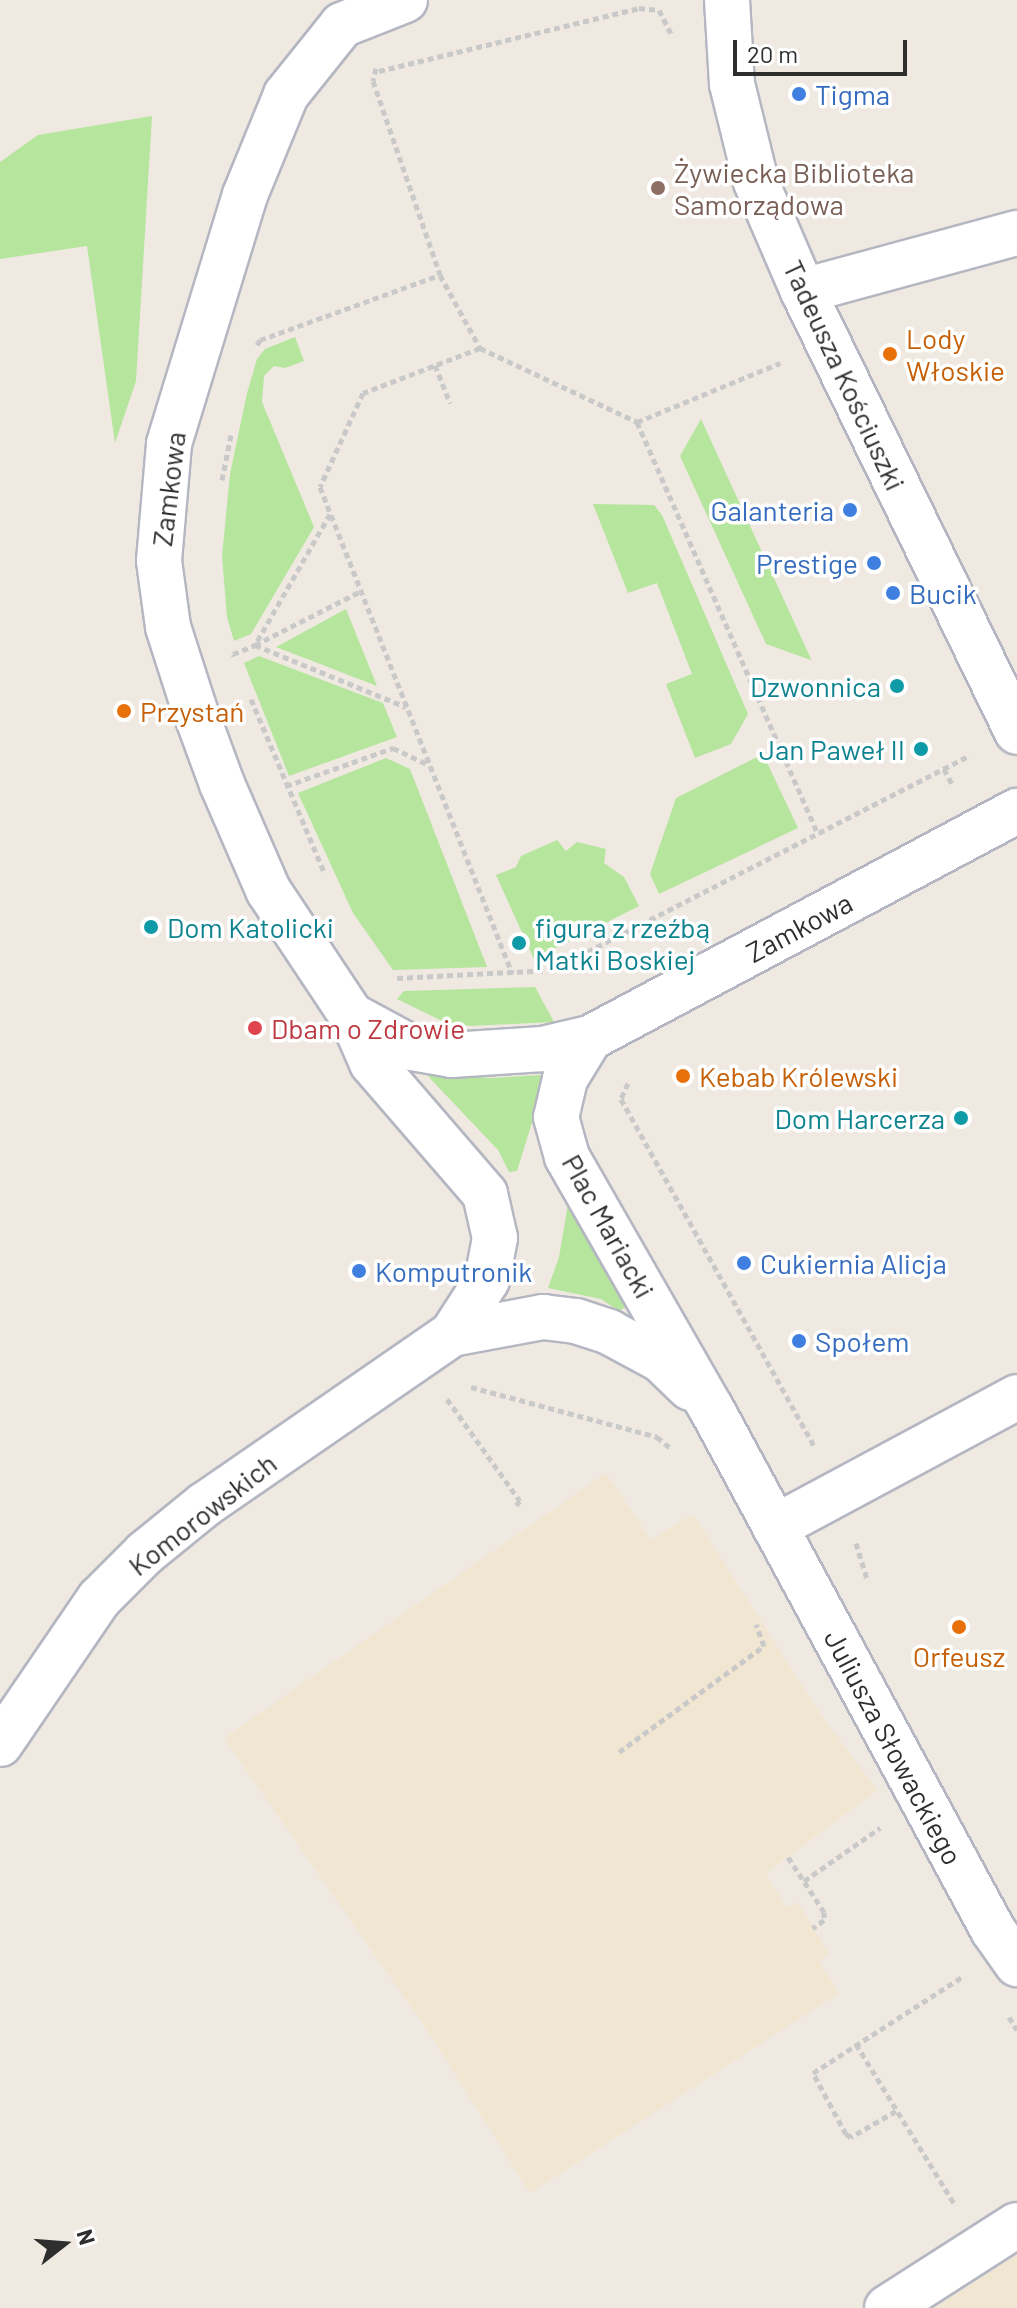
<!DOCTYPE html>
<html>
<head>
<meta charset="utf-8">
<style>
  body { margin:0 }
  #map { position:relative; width:1017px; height:2308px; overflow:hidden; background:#efe9e1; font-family:Barlow,sans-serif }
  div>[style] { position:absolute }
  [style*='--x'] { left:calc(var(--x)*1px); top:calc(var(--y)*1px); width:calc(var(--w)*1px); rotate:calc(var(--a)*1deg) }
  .education>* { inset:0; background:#f0e6d1 }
  .green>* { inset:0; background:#b6e59e }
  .path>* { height:5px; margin-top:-2.5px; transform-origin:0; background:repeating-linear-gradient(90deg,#c9c9c9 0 6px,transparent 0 10px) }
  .roads { filter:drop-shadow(2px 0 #b4b7c1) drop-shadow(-2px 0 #b4b7c1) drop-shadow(0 2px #b4b7c1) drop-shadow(0 -2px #b4b7c1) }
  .street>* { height:44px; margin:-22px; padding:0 22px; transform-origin:22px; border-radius:22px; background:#fff }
  .secondary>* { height:44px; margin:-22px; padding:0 22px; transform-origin:22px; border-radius:22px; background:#fff }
  .dots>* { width:22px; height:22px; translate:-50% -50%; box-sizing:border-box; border:4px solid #fff; border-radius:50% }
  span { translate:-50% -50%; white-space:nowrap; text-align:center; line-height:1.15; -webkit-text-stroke:7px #fff; paint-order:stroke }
  .shop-label { font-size:28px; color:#366cbe }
  .left { translate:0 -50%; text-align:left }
  .right { translate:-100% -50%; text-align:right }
  .education-label { font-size:28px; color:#785e54 }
  .food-label { font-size:28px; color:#c56008 }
  .street-label { font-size:28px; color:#2e2e2e }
  .culture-label { font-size:28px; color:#0d838f }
  .health-label { font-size:28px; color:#be3a42 }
  .north { position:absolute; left:24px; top:2204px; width:80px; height:80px; -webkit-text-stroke:6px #fff; paint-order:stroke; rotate:73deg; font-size:22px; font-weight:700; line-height:32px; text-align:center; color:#2e2e2e }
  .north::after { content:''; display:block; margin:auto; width:28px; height:36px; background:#2e2e2e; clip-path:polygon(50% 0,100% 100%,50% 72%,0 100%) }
  .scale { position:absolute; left:733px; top:40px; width:174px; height:36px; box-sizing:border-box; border:4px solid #2e2e2e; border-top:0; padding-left:10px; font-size:24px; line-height:28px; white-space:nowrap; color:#2e2e2e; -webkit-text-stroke:6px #fff; paint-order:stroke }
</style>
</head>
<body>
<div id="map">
  <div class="education">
    <i style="clip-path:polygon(606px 1473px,651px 1540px,693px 1514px,817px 1709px,877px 1790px,766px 1873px,786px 1908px,798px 1902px,829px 1954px,819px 1961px,839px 1993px,530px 2193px,429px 2033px,224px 1738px)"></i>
    <i style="clip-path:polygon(1017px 2255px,1017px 2308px,934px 2308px,1008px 2261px)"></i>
  </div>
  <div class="green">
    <i style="clip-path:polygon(152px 116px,136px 381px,115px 443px,87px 246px,0 259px,0 162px,38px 135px)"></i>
    <i style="clip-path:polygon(295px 337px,304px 361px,285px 368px,274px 366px,264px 376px,262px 402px,314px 527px,251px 634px,234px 641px,227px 617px,222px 556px,230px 474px,247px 393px,257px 359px,265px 349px)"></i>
    <i style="clip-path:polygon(701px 419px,811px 659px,811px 660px,766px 644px,680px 456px)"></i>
    <i style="clip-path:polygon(593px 504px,654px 505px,662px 515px,748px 714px,731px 744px,695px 758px,666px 684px,692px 674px,657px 583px,628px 593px)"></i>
    <i style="clip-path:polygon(346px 609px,377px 686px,276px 647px)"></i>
    <i style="clip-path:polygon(259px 656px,383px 703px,397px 737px,289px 776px,244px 663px)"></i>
    <i style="clip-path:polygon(763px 754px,798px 828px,659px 894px,650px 874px,676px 798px)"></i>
    <i style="clip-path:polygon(386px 758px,410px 769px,487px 967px,393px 970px,353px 913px,298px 793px)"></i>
    <i style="clip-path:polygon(557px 840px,566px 851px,577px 842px,606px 849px,604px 863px,624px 877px,639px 906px,534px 959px,496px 875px,516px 867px,521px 856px)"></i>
    <i style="clip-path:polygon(535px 987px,554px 1022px,470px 1026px,442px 1021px,397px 999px,404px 991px)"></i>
    <i style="clip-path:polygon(424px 1072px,491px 1078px,540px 1075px,543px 1081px,539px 1100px,517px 1171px,509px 1172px,498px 1150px)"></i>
    <i style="clip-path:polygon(568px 1204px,627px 1306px,619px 1311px,601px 1299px,548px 1288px,559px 1257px)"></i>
  </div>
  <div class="path">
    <i style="--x:376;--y:68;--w:13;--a:103"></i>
    <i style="--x:373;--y:81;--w:205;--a:70.9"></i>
    <i style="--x:440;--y:275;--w:83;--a:61.3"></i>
    <i style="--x:480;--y:348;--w:174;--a:25.2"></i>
    <i style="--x:637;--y:422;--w:450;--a:66.3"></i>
    <i style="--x:379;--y:71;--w:268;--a:-13.6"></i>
    <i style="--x:639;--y:8;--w:20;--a:6"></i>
    <i style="--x:659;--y:10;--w:30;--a:63"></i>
    <i style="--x:257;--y:345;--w:6;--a:-59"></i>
    <i style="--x:260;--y:340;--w:191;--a:-19.9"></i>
    <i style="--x:480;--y:348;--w:125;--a:159"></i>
    <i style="--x:363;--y:393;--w:103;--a:114.6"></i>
    <i style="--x:320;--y:487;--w:523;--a:68.44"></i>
    <i style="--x:435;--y:365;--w:41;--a:68.5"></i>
    <i style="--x:637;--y:422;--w:155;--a:-22.4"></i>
    <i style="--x:222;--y:480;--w:46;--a:-78.7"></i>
    <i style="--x:330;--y:514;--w:151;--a:119.8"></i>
    <i style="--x:255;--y:645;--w:119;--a:-27"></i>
    <i style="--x:234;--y:656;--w:2;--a:-117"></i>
    <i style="--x:233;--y:654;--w:24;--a:-22"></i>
    <i style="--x:255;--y:645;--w:163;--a:22.3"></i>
    <i style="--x:251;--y:699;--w:190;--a:67.1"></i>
    <i style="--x:944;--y:769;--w:19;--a:62"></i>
    <i style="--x:286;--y:786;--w:114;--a:-19.6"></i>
    <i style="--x:393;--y:748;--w:40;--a:25"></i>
    <i style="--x:397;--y:978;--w:155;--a:-3"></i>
    <i style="--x:552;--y:970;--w:470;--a:-27.2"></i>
    <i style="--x:628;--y:1083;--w:17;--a:114"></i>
    <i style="--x:621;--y:1099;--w:397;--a:60.9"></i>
    <i style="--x:471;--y:1387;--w:193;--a:15"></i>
    <i style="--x:657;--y:1437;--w:17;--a:40"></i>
    <i style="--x:447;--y:1399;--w:125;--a:54.4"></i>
    <i style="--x:520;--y:1501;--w:7;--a:135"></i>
    <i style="--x:856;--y:1543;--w:38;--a:73"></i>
    <i style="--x:619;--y:1752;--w:180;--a:-36.2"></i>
    <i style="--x:764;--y:1646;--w:23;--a:-110"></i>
    <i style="--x:788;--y:1857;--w:66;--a:56.8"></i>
    <i style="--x:824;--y:1912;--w:8;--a:90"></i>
    <i style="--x:824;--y:1920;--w:14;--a:144"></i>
    <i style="--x:804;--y:1881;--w:93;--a:-34.9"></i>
    <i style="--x:1009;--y:2017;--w:15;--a:58"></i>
    <i style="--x:856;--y:2044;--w:189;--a:58.4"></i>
    <i style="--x:896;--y:2111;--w:52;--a:150"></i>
    <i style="--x:851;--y:2137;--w:6;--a:-149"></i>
    <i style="--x:846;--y:2134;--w:69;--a:-118.4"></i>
    <i style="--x:813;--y:2073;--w:177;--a:-32.8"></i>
  </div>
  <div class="roads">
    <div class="street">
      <i style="--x:803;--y:291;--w:222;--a:-15.2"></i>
      <i style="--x:775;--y:1527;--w:275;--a:-28.2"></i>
      <i style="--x:887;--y:2308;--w:154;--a:-32.6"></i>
    </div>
    <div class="secondary">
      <i style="--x:405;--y:0;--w:68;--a:158.4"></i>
      <i style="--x:342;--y:25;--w:90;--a:128.7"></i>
      <i style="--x:286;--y:95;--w:108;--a:112.3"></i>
      <i style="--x:245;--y:195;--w:260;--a:107"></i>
      <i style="--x:169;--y:444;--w:117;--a:94.9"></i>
      <i style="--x:159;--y:561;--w:67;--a:82.2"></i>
      <i style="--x:168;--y:627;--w:82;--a:72.2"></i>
      <i style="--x:193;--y:705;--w:84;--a:69.8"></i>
      <i style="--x:222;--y:784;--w:116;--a:66.5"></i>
      <i style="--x:268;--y:890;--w:150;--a:56.4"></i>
      <i style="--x:351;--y:1015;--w:52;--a:66.4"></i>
      <i style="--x:372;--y:1063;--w:173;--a:49.2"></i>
      <i style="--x:485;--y:1194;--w:45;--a:77.2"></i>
      <i style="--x:495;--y:1238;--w:43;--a:100.8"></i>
      <i style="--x:487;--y:1280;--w:64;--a:122.9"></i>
      <i style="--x:727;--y:0;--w:84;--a:86.6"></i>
      <i style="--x:732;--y:84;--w:101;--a:76.2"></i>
      <i style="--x:756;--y:182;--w:119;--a:66.7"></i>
      <i style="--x:803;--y:291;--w:490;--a:64.1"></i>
      <i style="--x:351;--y:1015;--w:69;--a:28.4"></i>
      <i style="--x:412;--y:1048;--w:40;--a:10"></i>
      <i style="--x:451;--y:1055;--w:92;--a:-3.7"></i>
      <i style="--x:543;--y:1049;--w:48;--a:-13.2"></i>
      <i style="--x:590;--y:1038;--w:484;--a:-28"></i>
      <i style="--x:590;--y:1038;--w:48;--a:121.4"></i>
      <i style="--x:565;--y:1079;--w:39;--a:103"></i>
      <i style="--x:556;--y:1117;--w:41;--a:74.6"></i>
      <i style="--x:567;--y:1157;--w:289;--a:60.2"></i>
      <i style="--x:711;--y:1408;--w:593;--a:61.62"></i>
      <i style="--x:993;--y:1930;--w:42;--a:54.8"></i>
      <i style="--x:0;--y:1744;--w:176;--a:-55.7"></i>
      <i style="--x:99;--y:1599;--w:65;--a:-45"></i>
      <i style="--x:145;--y:1553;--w:76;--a:-39.1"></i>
      <i style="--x:204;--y:1505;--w:301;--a:-34.6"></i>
      <i style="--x:452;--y:1334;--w:93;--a:-10.6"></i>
      <i style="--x:543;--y:1317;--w:33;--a:7"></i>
      <i style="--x:576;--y:1321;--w:35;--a:18"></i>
      <i style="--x:609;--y:1332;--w:59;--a:28.3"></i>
      <i style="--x:661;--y:1360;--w:40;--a:44"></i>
    </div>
  </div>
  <div class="dots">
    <i style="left:799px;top:94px;background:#3f7fe0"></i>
    <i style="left:658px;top:188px;background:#8d6e63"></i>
    <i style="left:890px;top:354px;background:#e8710a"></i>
    <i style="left:850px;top:510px;background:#3f7fe0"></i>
    <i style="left:874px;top:563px;background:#3f7fe0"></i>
    <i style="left:893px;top:593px;background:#3f7fe0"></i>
    <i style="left:897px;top:686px;background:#0f9aa8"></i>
    <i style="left:124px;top:711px;background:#e8710a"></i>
    <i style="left:921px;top:749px;background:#0f9aa8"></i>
    <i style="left:151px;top:927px;background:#0f9aa8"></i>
    <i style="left:519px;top:943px;background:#0f9aa8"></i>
    <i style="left:255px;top:1028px;background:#e0444e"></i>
    <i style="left:683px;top:1076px;background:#e8710a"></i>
    <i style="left:961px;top:1118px;background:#0f9aa8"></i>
    <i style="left:744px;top:1263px;background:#3f7fe0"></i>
    <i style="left:359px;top:1271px;background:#3f7fe0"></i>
    <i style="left:799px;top:1341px;background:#3f7fe0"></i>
    <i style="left:959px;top:1627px;background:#e8710a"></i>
  </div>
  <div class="shop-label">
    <span class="left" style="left:815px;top:94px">Tigma</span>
    <span class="right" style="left:834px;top:510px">Galanteria</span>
    <span class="right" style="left:858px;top:563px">Prestige</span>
    <span class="left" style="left:909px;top:593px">Bucik</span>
    <span class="left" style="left:760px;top:1263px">Cukiernia Alicja</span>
    <span class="left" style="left:375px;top:1271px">Komputronik</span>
    <span class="left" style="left:815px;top:1341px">Społem</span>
  </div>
  <div class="education-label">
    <span class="left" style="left:674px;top:188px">Żywiecka Biblioteka<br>Samorządowa</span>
  </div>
  <div class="food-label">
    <span class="left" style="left:906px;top:354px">Lody<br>Włoskie</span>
    <span class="left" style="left:140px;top:711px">Przystań</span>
    <span class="left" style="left:699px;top:1076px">Kebab Królewski</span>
    <span style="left:959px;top:1656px">Orfeusz</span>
  </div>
  <div class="street-label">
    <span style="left:845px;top:375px;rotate:65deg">Tadeusza Kościuszki</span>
    <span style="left:168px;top:489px;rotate:-83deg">Zamkowa</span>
    <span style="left:799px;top:927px;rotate:-28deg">Zamkowa</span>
    <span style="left:609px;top:1226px;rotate:61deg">Plac Mariacki</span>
    <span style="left:202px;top:1514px;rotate:-38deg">Komorowskich</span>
    <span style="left:894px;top:1747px;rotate:62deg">Juliusza Słowackiego</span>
  </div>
  <div class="culture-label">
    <span class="right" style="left:881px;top:686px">Dzwonnica</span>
    <span class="right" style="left:905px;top:749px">Jan Paweł II</span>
    <span class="left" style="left:167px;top:927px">Dom Katolicki</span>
    <span class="left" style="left:535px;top:943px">figura z rzeźbą<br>Matki Boskiej</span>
    <span class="right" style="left:945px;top:1118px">Dom Harcerza</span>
  </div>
  <div class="health-label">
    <span class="left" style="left:271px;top:1028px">Dbam o Zdrowie</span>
  </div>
  <div class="north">N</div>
  <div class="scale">20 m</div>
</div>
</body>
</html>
